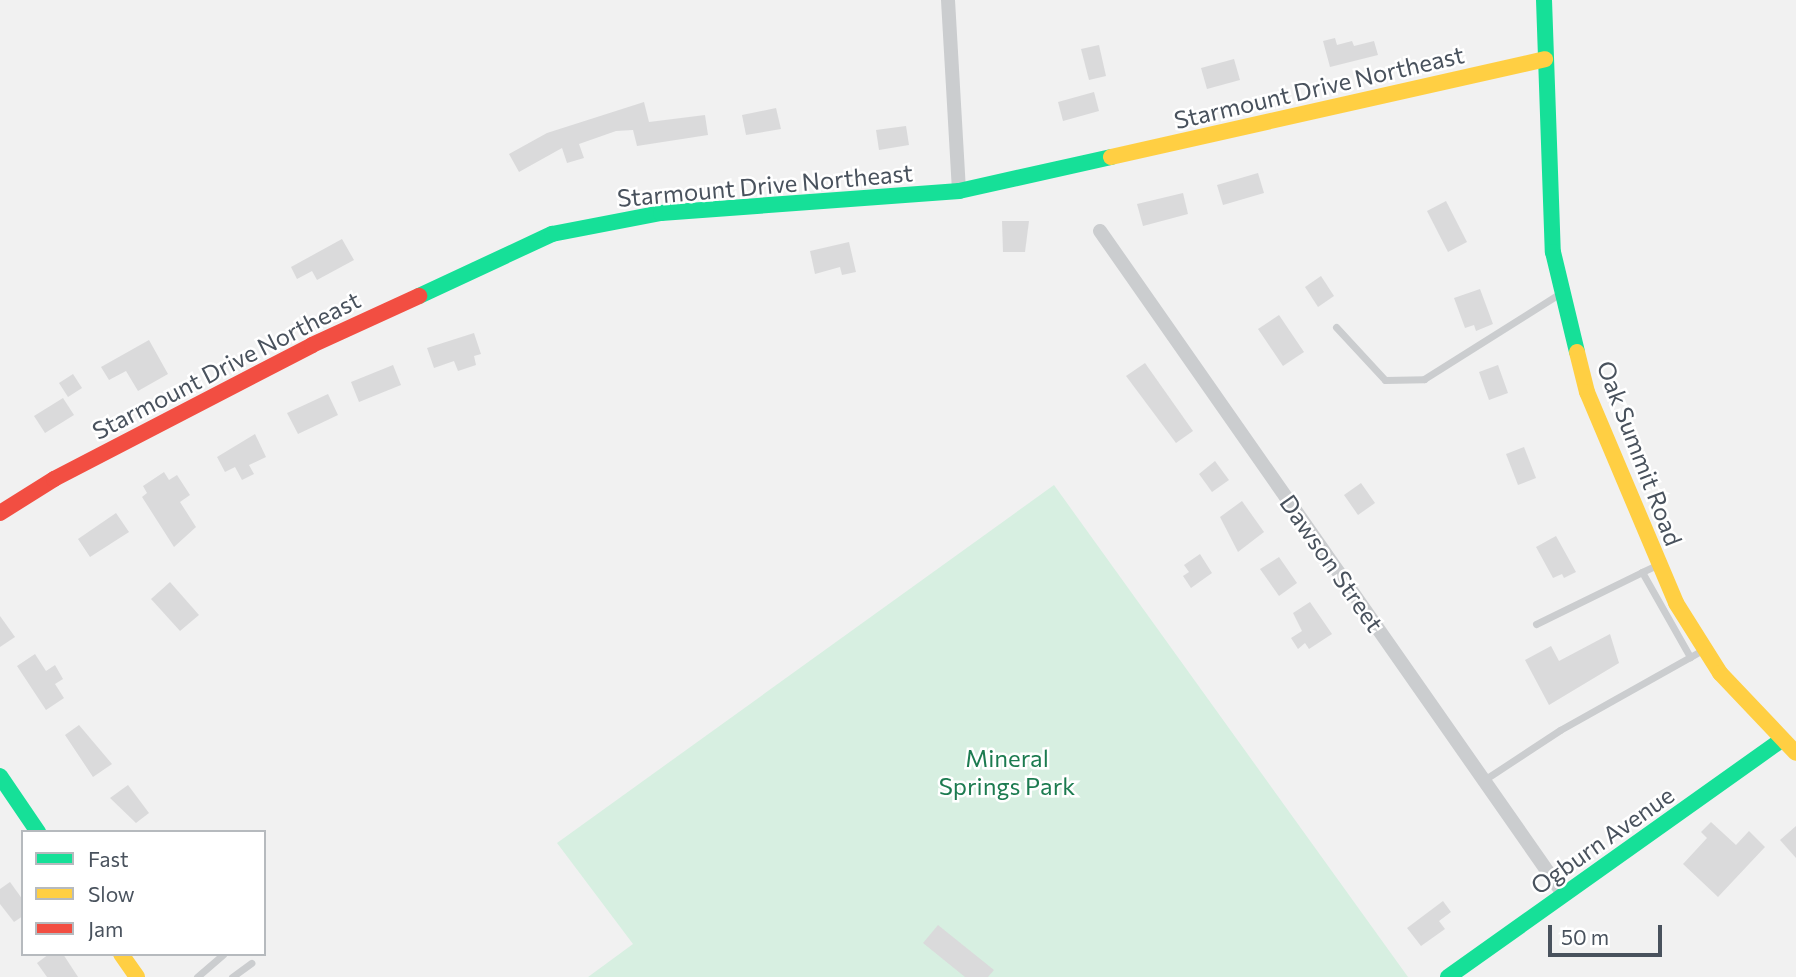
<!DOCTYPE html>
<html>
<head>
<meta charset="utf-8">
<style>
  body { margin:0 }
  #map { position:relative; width:1796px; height:977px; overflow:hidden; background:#f1f1f1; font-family:Commissioner,sans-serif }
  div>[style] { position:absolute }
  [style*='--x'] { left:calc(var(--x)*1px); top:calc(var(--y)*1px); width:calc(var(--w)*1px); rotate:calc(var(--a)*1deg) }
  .green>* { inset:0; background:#d7efe1 }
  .building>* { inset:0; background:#dadadb }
  .lane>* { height:7px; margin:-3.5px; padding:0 3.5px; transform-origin:3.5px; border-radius:3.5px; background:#cbcdcf }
  .street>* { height:14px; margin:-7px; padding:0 7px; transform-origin:7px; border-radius:7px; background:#cbcdcf }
  .fast>* { height:16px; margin:-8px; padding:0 8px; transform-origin:8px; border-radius:8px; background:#16e098 }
  .slow>* { height:16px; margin:-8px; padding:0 8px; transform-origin:8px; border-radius:8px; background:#ffcf43 }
  .jam>* { height:16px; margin:-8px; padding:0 8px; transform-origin:8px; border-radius:8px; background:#f24e42 }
  span { translate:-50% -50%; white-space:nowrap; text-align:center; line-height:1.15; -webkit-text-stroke:5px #fff; paint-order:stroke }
  .street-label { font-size:24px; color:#49525d }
  .park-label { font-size:24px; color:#1c7b50 }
  .legend { position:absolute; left:21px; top:830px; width:245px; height:126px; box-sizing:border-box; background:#fff; border:2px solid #b6babe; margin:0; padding:9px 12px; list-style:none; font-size:21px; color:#49525d }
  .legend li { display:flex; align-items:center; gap:14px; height:35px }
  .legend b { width:35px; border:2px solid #b6babe }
  .scale { position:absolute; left:1548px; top:925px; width:114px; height:32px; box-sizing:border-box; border:4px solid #49525d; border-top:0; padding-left:9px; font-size:21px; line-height:24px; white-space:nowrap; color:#49525d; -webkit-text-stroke:5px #fff; paint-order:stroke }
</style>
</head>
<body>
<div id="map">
  <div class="green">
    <i style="clip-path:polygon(1054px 485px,1408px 977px,588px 977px,633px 944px,557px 843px)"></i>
  </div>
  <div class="building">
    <i style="clip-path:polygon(1335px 38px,1337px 45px,1352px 41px,1354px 46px,1374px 41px,1378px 55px,1330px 67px,1323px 41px)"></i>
    <i style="clip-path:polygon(1099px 45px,1106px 76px,1089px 80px,1081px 49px)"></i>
    <i style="clip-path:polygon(1234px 59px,1240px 80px,1207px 89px,1201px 68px)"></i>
    <i style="clip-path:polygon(1094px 92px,1099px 111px,1063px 121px,1058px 102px)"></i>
    <i style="clip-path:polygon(644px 102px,649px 122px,705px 115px,708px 135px,637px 146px,633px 130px,616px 131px,579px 144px,584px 158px,567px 163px,562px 148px,519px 172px,509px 154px,547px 133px)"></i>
    <i style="clip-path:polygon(776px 108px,781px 129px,746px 135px,742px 115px)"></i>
    <i style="clip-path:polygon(906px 126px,909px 145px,879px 150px,876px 130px)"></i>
    <i style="clip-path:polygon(1258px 173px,1264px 193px,1223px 205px,1217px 185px)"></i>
    <i style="clip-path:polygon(1183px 193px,1188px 214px,1143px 226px,1137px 204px)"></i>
    <i style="clip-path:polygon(1446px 201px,1467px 242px,1448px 252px,1427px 211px)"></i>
    <i style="clip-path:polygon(1002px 221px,1029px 221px,1025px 252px,1003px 252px)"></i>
    <i style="clip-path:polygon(342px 239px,354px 260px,317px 280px,312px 271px,297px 279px,291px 267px)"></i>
    <i style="clip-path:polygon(849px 242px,856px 272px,842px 275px,840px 267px,815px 274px,810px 251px)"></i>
    <i style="clip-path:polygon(1321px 276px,1334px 296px,1318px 307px,1305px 287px)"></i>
    <i style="clip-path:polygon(1480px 289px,1493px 324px,1476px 331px,1474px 325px,1465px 328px,1454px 298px)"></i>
    <i style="clip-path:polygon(1279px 315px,1304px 352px,1283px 366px,1258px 329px)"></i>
    <i style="clip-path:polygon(474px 333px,481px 354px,474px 356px,476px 365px,458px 371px,454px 361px,434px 368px,427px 348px)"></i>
    <i style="clip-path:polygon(149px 340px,168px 374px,138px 391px,126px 371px,109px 380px,101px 367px)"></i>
    <i style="clip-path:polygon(1145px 363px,1193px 431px,1176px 443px,1126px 376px)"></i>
    <i style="clip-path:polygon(393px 365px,401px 385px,359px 402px,351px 382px)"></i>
    <i style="clip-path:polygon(1498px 365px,1508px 393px,1489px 400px,1479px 372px)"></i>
    <i style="clip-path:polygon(73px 374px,82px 388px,68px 397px,59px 383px)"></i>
    <i style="clip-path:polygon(328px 394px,338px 415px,298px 434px,287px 413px)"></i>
    <i style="clip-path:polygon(63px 398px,74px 415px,45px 433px,34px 416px)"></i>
    <i style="clip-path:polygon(255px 434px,266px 457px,249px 465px,254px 474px,242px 480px,235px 467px,225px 472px,217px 457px)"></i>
    <i style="clip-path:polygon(1524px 447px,1536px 478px,1518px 485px,1506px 454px)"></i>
    <i style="clip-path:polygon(1215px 461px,1229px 480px,1212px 492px,1199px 474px)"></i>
    <i style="clip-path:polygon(164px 472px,169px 480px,177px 475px,190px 495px,180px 502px,196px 527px,174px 547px,142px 497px,147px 493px,143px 486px)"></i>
    <i style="clip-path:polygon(1361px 483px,1375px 503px,1358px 515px,1344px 495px)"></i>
    <i style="clip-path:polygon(1242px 501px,1264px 532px,1238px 552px,1220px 517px)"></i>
    <i style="clip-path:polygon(116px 513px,129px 532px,90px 557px,78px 539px)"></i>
    <i style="clip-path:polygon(1556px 536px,1576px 572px,1564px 578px,1562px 574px,1553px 578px,1536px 547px)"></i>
    <i style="clip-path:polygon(1200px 554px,1212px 573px,1191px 588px,1183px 576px,1189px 572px,1184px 565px)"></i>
    <i style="clip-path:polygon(1279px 557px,1297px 583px,1279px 596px,1260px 569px)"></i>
    <i style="clip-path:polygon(170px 582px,199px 615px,180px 631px,151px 599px)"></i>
    <i style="clip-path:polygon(1310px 602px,1332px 634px,1309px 649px,1305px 643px,1298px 649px,1291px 638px,1302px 631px,1293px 613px)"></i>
    <i style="clip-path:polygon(0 616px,15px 637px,0 647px)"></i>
    <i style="clip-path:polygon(1610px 634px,1619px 663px,1549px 705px,1525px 660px,1551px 646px,1559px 661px)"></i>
    <i style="clip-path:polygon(35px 654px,46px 671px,55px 665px,63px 679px,55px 684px,64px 698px,46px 710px,17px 666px)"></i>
    <i style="clip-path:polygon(79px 725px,112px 764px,93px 777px,65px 735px)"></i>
    <i style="clip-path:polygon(128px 785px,149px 813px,136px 823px,110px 798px)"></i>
    <i style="clip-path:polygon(1711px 822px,1736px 845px,1749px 831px,1765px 847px,1718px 897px,1683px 864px,1707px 838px,1701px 832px)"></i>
    <i style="clip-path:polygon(1796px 826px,1796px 858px,1780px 840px)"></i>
    <i style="clip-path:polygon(10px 882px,23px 900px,23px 916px,14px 922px,0 904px,0 889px)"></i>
    <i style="clip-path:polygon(1443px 901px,1451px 912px,1439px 921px,1445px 929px,1421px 946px,1407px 928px)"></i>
    <i style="clip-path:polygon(938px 925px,994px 970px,988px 977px,965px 977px,923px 943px)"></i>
    <i style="clip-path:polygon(49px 954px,63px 954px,78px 977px,47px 977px,37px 963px)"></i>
  </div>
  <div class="lane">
    <i style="--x:1336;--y:327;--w:72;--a:47.2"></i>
    <i style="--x:1385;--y:380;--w:39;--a:-1"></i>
    <i style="--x:1424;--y:379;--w:160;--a:-32.2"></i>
    <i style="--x:1657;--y:565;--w:17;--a:155"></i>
    <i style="--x:1642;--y:572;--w:98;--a:60.5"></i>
    <i style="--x:1536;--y:624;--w:118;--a:-26.1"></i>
    <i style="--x:1484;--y:780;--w:91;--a:-33.3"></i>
    <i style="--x:1560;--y:730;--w:162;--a:-29.3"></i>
    <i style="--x:197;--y:977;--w:35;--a:-41"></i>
    <i style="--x:232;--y:977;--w:24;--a:-36"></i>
  </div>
  <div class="street">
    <i style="--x:948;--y:0;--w:191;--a:86.7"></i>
    <i style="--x:1100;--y:231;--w:810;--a:55.05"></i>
  </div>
  <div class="fast">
    <i style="--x:1544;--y:0;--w:252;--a:88"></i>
    <i style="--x:1553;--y:252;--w:103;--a:76.5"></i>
    <i style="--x:419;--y:296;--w:147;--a:-25"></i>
    <i style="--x:552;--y:234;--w:111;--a:-10.9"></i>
    <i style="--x:661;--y:213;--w:299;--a:-4.2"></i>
    <i style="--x:959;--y:191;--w:156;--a:-12.6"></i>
    <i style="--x:0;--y:776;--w:68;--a:55.8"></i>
    <i style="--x:1448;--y:977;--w:410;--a:-35.4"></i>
  </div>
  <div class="slow">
    <i style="--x:1111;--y:157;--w:445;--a:-12.7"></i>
    <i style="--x:1577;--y:352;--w:41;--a:76"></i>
    <i style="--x:1587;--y:392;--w:229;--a:67.1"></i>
    <i style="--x:1676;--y:603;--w:83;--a:57.8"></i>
    <i style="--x:1720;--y:673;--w:110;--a:46.5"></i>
    <i style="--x:121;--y:954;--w:28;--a:55"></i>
  </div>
  <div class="jam">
    <i style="--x:0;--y:513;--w:64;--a:-32.2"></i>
    <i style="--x:54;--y:479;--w:291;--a:-27.4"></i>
    <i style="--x:312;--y:345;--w:118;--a:-24.6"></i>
  </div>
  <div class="street-label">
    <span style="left:1319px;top:87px;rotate:-13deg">Starmount Drive Northeast</span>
    <span style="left:765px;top:185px;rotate:-5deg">Starmount Drive Northeast</span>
    <span style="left:226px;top:365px;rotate:-27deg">Starmount Drive Northeast</span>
    <span style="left:1640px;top:453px;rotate:69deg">Oak Summit Road</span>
    <span style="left:1332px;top:563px;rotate:55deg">Dawson Street</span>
    <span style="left:1602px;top:840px;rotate:-35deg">Ogburn Avenue</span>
  </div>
  <div class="park-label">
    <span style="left:1007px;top:772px">Mineral<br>Springs Park</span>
  </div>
  <ul class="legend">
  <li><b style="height:9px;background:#16e098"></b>Fast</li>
  <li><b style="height:9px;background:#ffcf43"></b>Slow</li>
  <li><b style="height:9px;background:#f24e42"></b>Jam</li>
  </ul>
  <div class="scale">50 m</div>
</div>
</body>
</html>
